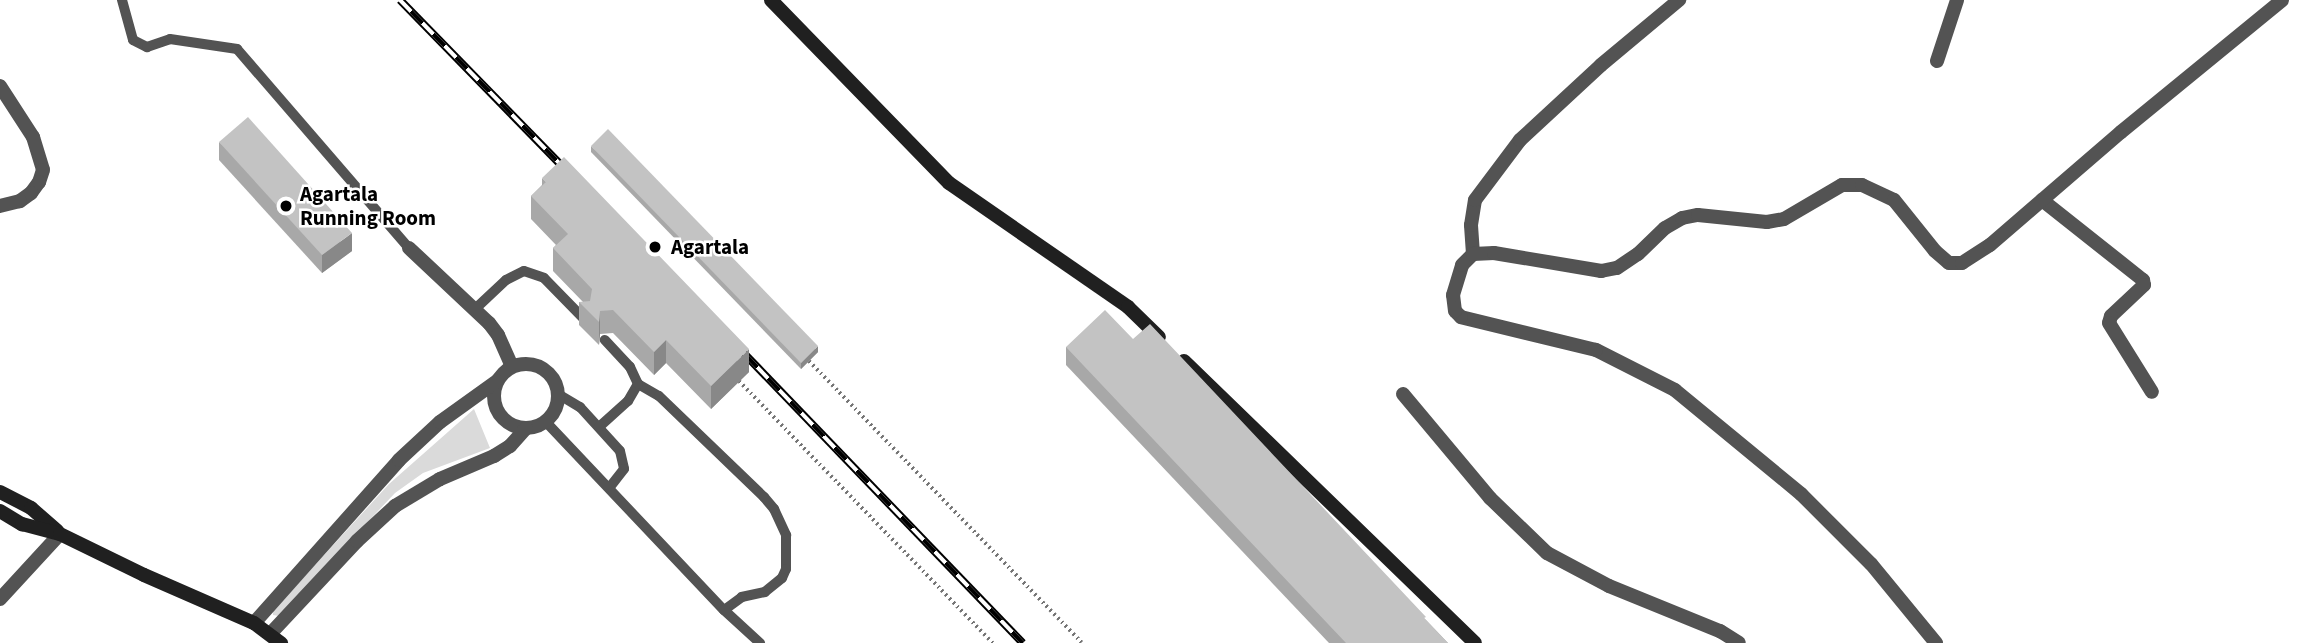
<!DOCTYPE html>
<html>
<head>
<meta charset="utf-8">
<style>
  body { margin:0 }
  #map { position:relative; width:2297px; height:643px; overflow:hidden; background:#fff; font-family:"Source Sans 3",sans-serif }
  div>[style] { position:absolute }
  [style*='--x'] { left:calc(var(--x)*1px); top:calc(var(--y)*1px); width:calc(var(--w)*1px); rotate:calc(var(--a)*1deg) }
  .green>* { inset:0; background:#dadada }
  .path>* { height:3.5px; margin-top:-1.75px; transform-origin:0; background:repeating-linear-gradient(90deg,#757575 0 2px,transparent 0 5.5px) }
  .lane>* { height:10px; margin:-5px; padding:0 5px; transform-origin:5px; border-radius:5px; background:#535353 }
  .street>* { height:14px; margin:-7px; padding:0 7px; transform-origin:7px; border-radius:7px; background:#535353 }
  .street>.ring { margin:-7px; padding:0; box-sizing:content-box; background:none; border:14px solid #535353; border-radius:50% }
  .secondary>* { height:14px; margin:-7px; padding:0 7px; transform-origin:7px; border-radius:7px; background:#202020 }
  .rail>* { height:8px; margin-top:-4px; transform-origin:0; background:repeating-linear-gradient(90deg,#fff 0 16px,#000 0 32px); box-sizing:border-box; border-block:2px solid #000 }
  .wall>* { inset:0; background:#a8a8a8 }
  .shaded-wall>* { inset:0; background:#888 }
  .building>* { inset:0; background:#c3c3c3 }
  .dots>* { width:19px; height:19px; translate:-50% -50%; box-sizing:border-box; border:4px solid #fff; border-radius:50% }
  span { translate:-50% -50%; white-space:nowrap; text-align:center; line-height:1.15; -webkit-text-stroke:5px #fff; paint-order:stroke }
  .poi-label { font-size:21px; color:#000; font-weight:700 }
  .left { translate:0 -50%; text-align:left }
</style>
</head>
<body>
<div id="map">
  <div class="green">
    <i style="clip-path:polygon(474px 409px,490px 448px,423px 473px,395px 493px,279px 616px,273px 615px,273px 611px,389px 484px)"></i>
  </div>
  <div class="path">
    <i style="--x:809;--y:361;--w:392;--a:45.9"></i>
    <i style="--x:739;--y:381;--w:365;--a:45.9"></i>
  </div>
  <div class="lane">
    <i style="--x:122;--y:0;--w:41;--a:74.6"></i>
    <i style="--x:133;--y:40;--w:16;--a:27"></i>
    <i style="--x:147;--y:47;--w:24;--a:-19"></i>
    <i style="--x:170;--y:39;--w:68;--a:8.5"></i>
    <i style="--x:237;--y:49;--w:263;--a:49.2"></i>
    <i style="--x:474;--y:310;--w:44;--a:-43.2"></i>
    <i style="--x:506;--y:280;--w:20;--a:-27"></i>
    <i style="--x:524;--y:271;--w:21;--a:19"></i>
    <i style="--x:544;--y:278;--w:57;--a:45.7"></i>
    <i style="--x:638;--y:384;--w:24;--a:30"></i>
    <i style="--x:659;--y:396;--w:146;--a:43.9"></i>
    <i style="--x:764;--y:497;--w:16;--a:50"></i>
    <i style="--x:774;--y:509;--w:29;--a:65"></i>
    <i style="--x:786;--y:535;--w:34;--a:90"></i>
    <i style="--x:786;--y:569;--w:10;--a:114"></i>
    <i style="--x:782;--y:578;--w:22;--a:141"></i>
    <i style="--x:765;--y:592;--w:24;--a:168"></i>
    <i style="--x:742;--y:597;--w:22;--a:144"></i>
    <i style="--x:558;--y:394;--w:26;--a:31"></i>
    <i style="--x:580;--y:407;--w:59;--a:47.7"></i>
    <i style="--x:620;--y:451;--w:18;--a:77"></i>
    <i style="--x:624;--y:469;--w:24;--a:128"></i>
    <i style="--x:545;--y:421;--w:260;--a:46.6"></i>
    <i style="--x:724;--y:610;--w:49;--a:42.5"></i>
    <i style="--x:599;--y:427;--w:39;--a:-42"></i>
    <i style="--x:628;--y:401;--w:20;--a:-60"></i>
    <i style="--x:638;--y:384;--w:19;--a:-115"></i>
    <i style="--x:630;--y:367;--w:37;--a:-133"></i>
  </div>
  <div class="street">
    <i style="--x:1937;--y:61;--w:64;--a:-71.8"></i>
    <i style="--x:0;--y:86;--w:61;--a:57.1"></i>
    <i style="--x:33;--y:137;--w:34;--a:73"></i>
    <i style="--x:43;--y:170;--w:13;--a:108"></i>
    <i style="--x:39;--y:182;--w:14;--a:126"></i>
    <i style="--x:31;--y:193;--w:14;--a:144"></i>
    <i style="--x:20;--y:201;--w:21;--a:166"></i>
    <i style="--x:2042;--y:200;--w:129;--a:38.4"></i>
    <i style="--x:2143;--y:280;--w:5;--a:79"></i>
    <i style="--x:2144;--y:285;--w:45;--a:136.8"></i>
    <i style="--x:2111;--y:316;--w:7;--a:106"></i>
    <i style="--x:2109;--y:323;--w:81;--a:58.1"></i>
    <i style="--x:409;--y:248;--w:110;--a:43.2"></i>
    <i style="--x:489;--y:323;--w:15;--a:53"></i>
    <i style="--x:498;--y:335;--w:34;--a:66"></i>
    <i style="--x:1473;--y:254;--w:29;--a:-94"></i>
    <i style="--x:1471;--y:225;--w:25;--a:-81"></i>
    <i style="--x:1475;--y:200;--w:75;--a:-53.1"></i>
    <i style="--x:1520;--y:140;--w:110;--a:-42.8"></i>
    <i style="--x:1601;--y:65;--w:102;--a:-39.8"></i>
    <i class="ring" style="left:494px;top:364px;width:50px;height:50px"></i>
    <i style="--x:1403;--y:394;--w:136;--a:50.1"></i>
    <i style="--x:1490;--y:498;--w:79;--a:44"></i>
    <i style="--x:1547;--y:553;--w:70;--a:28"></i>
    <i style="--x:1609;--y:586;--w:120;--a:22.1"></i>
    <i style="--x:1720;--y:631;--w:22;--a:32"></i>
    <i style="--x:0;--y:599;--w:88;--a:-47.3"></i>
    <i style="--x:254;--y:623;--w:218;--a:-48.3"></i>
    <i style="--x:399;--y:460;--w:56;--a:-42.8"></i>
    <i style="--x:440;--y:422;--w:70;--a:-35.7"></i>
    <i style="--x:271;--y:633;--w:126;--a:-46.9"></i>
    <i style="--x:357;--y:541;--w:52;--a:-42.6"></i>
    <i style="--x:395;--y:506;--w:52;--a:-31"></i>
    <i style="--x:440;--y:479;--w:59;--a:-23.1"></i>
    <i style="--x:494;--y:456;--w:19;--a:-32"></i>
    <i style="--x:510;--y:446;--w:24;--a:-48"></i>
    <i style="--x:1936;--y:643;--w:102;--a:-129.4"></i>
    <i style="--x:1871;--y:564;--w:99;--a:-135"></i>
    <i style="--x:1801;--y:494;--w:163;--a:-140.5"></i>
    <i style="--x:1675;--y:390;--w:89;--a:-153.1"></i>
    <i style="--x:1596;--y:350;--w:139;--a:-166.3"></i>
    <i style="--x:1461;--y:317;--w:8;--a:-135"></i>
    <i style="--x:1455;--y:311;--w:16;--a:-97"></i>
    <i style="--x:1453;--y:295;--w:31;--a:-73"></i>
    <i style="--x:1462;--y:265;--w:16;--a:-45"></i>
    <i style="--x:1473;--y:254;--w:21;--a:-3"></i>
    <i style="--x:1494;--y:253;--w:109;--a:9.5"></i>
    <i style="--x:1601;--y:271;--w:16;--a:-11"></i>
    <i style="--x:1617;--y:268;--w:25;--a:-34"></i>
    <i style="--x:1638;--y:254;--w:37;--a:-44"></i>
    <i style="--x:1665;--y:228;--w:20;--a:-30"></i>
    <i style="--x:1682;--y:218;--w:16;--a:-11"></i>
    <i style="--x:1698;--y:215;--w:69;--a:5.8"></i>
    <i style="--x:1767;--y:222;--w:17;--a:-10"></i>
    <i style="--x:1784;--y:219;--w:67;--a:-30.4"></i>
    <i style="--x:1842;--y:185;--w:20;--a:0"></i>
    <i style="--x:1862;--y:185;--w:35;--a:25"></i>
    <i style="--x:1894;--y:200;--w:65;--a:51.2"></i>
    <i style="--x:1935;--y:251;--w:18;--a:41"></i>
    <i style="--x:1949;--y:263;--w:13;--a:0"></i>
    <i style="--x:1962;--y:263;--w:33;--a:-33"></i>
    <i style="--x:1990;--y:245;--w:173;--a:-40.8"></i>
    <i style="--x:2121;--y:132;--w:208;--a:-39.3"></i>
  </div>
  <div class="secondary">
    <i style="--x:771;--y:0;--w:255;--a:45.8"></i>
    <i style="--x:949;--y:183;--w:218;--a:34.7"></i>
    <i style="--x:1128;--y:307;--w:43;--a:44.1"></i>
    <i style="--x:1184;--y:361;--w:405;--a:44.1"></i>
    <i style="--x:0;--y:492;--w:35;--a:27"></i>
    <i style="--x:31;--y:508;--w:35;--a:41"></i>
    <i style="--x:0;--y:511;--w:26;--a:31"></i>
    <i style="--x:22;--y:524;--w:39;--a:15"></i>
    <i style="--x:60;--y:534;--w:93;--a:26"></i>
    <i style="--x:144;--y:575;--w:120;--a:23.6"></i>
    <i style="--x:254;--y:623;--w:34;--a:37"></i>
  </div>
  <div class="rail">
    <i style="--x:400;--y:0;--w:245;--a:45.7"></i>
    <i style="--x:735;--y:344;--w:415;--a:46.1"></i>
  </div>
  <div class="wall">
    <i style="clip-path:polygon(219px 142px,352px 251px,322px 273px,219px 160px)"></i>
    <i style="clip-path:polygon(591px 146px,818px 352px,801px 369px,591px 152px)"></i>
    <i style="clip-path:polygon(542px 178px,749px 372px,711px 409px,666px 363px,654px 375px,613px 333px,600px 334px,599px 345px,579px 325px,579px 302px,583px 302px,553px 271px,553px 248px,556px 245px,531px 219px,531px 196px,542px 185px)"></i>
    <i style="clip-path:polygon(1133px 339px,1426px 620px,1448px 643px,1329px 643px,1066px 365px,1066px 347px)"></i>
  </div>
  <div class="shaded-wall">
    <i style="clip-path:polygon(352px 233px,352px 251px,322px 273px,322px 255px)"></i>
    <i style="clip-path:polygon(600px 311px,600px 334px,599px 345px,599px 322px)"></i>
    <i style="clip-path:polygon(666px 340px,666px 363px,654px 375px,654px 352px)"></i>
    <i style="clip-path:polygon(818px 346px,818px 352px,801px 369px,801px 363px)"></i>
    <i style="clip-path:polygon(749px 349px,749px 372px,711px 409px,711px 386px)"></i>
  </div>
  <div class="building">
    <i style="clip-path:polygon(248px 117px,352px 233px,322px 255px,219px 142px)"></i>
    <i style="clip-path:polygon(608px 129px,818px 346px,801px 363px,591px 146px)"></i>
    <i style="clip-path:polygon(564px 157px,749px 349px,711px 386px,666px 340px,654px 352px,613px 310px,600px 311px,599px 322px,579px 302px,590px 301px,592px 289px,553px 248px,568px 234px,531px 196px,546px 182px,542px 178px)"></i>
    <i style="clip-path:polygon(1105px 310px,1133px 339px,1150px 324px,1426px 617px,1424px 618px,1448px 643px,1346px 643px,1066px 347px)"></i>
  </div>
  <div class="dots">
    <i style="left:286px;top:206px;background:#000"></i>
    <i style="left:655px;top:247px;background:#000"></i>
  </div>
  <div class="poi-label">
    <span class="left" style="left:300px;top:206px">Agartala<br>Running Room</span>
    <span class="left" style="left:671px;top:247px">Agartala</span>
  </div>
</div>
</body>
</html>
